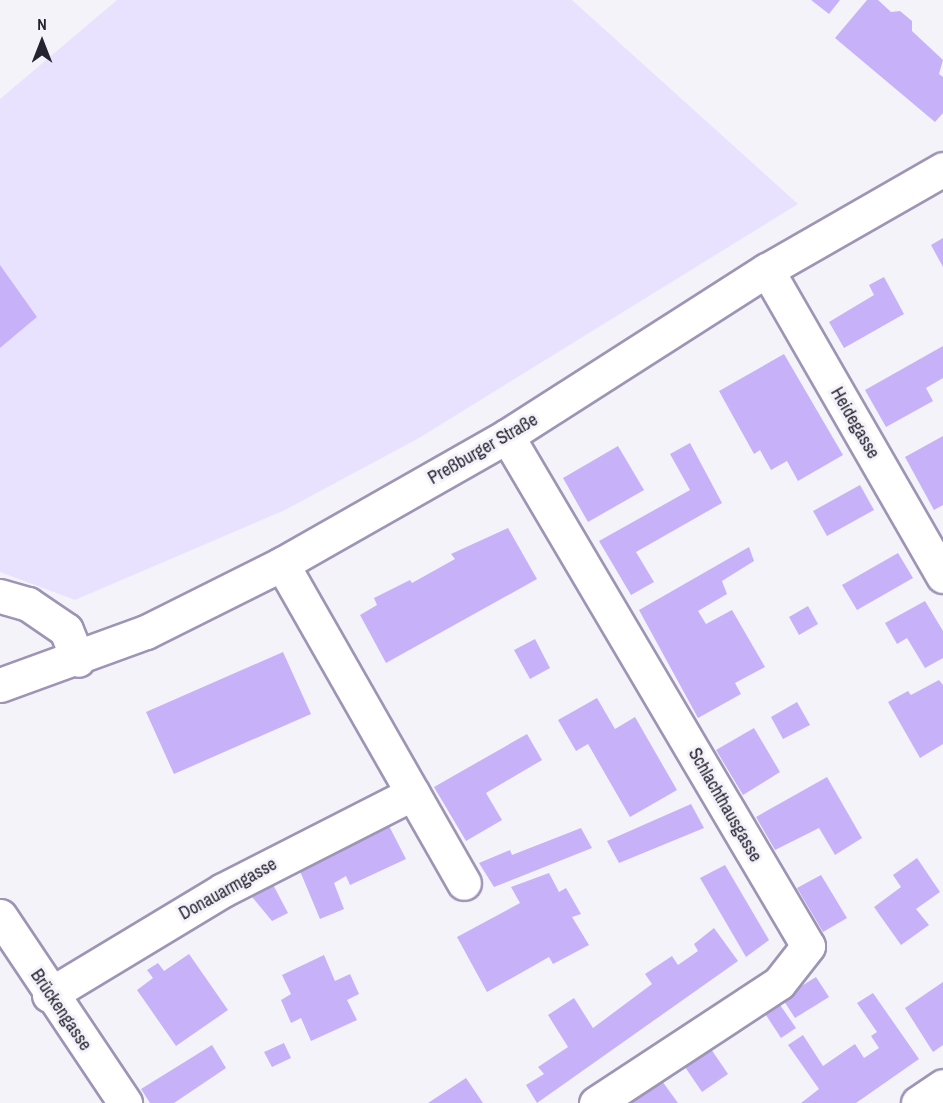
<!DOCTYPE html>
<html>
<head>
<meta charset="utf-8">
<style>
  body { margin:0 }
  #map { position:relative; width:943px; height:1103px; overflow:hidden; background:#f5f3fa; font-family:"Archivo Narrow",sans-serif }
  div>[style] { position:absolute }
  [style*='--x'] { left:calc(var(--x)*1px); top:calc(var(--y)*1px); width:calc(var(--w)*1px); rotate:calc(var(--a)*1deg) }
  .green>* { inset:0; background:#e9e2fe }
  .building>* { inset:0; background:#c7b2f9 }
  .roads { filter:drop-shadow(2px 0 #9e95b5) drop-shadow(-2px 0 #9e95b5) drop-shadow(0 2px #9e95b5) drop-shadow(0 -2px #9e95b5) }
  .minor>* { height:33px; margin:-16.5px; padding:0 16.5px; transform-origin:16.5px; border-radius:16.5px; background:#fff }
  span { translate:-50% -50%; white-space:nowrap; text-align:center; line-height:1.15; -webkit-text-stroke:6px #f5f3fa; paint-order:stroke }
  .street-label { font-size:18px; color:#262330 }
  .north { position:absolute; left:12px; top:12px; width:60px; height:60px; -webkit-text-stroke:4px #f5f3fa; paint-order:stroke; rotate:0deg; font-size:16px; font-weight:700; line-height:24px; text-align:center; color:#262330 }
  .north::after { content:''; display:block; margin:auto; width:21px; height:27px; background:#262330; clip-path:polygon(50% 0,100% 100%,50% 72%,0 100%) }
</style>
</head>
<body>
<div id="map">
  <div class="green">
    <i style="clip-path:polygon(117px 0,572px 0,798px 204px,419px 438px,285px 510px,75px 600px,0 572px,0 348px,37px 317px,0 266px,0 99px)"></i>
  </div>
  <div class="building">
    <i style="clip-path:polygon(811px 0,840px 0,829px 14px)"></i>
    <i style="clip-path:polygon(867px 0,878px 0,891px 12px,900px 11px,912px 21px,912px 31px,943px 60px,939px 74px,943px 77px,943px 113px,935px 122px,835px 38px)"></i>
    <i style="clip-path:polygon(943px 238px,943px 267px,931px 245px)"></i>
    <i style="clip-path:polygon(0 265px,37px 317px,0 348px)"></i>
    <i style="clip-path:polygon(884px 277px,904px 314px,844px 348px,829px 322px,874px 295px,869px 285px)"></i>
    <i style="clip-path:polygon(943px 346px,943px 378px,926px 388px,933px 401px,886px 427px,865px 390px)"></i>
    <i style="clip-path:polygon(784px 354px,843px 455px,798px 481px,787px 461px,771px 470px,760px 450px,754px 454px,719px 391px)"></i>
    <i style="clip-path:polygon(943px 436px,943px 505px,934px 510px,905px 457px)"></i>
    <i style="clip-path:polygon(690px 443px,722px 503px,636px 552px,654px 582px,631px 595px,599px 541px,690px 490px,670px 454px)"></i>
    <i style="clip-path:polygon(618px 446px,644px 490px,588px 522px,563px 478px)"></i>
    <i style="clip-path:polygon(860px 485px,874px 510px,827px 536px,813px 511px)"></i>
    <i style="clip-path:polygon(508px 528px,537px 579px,386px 663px,360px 615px,377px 605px,374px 598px,410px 580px,412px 583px,455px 559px,451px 554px)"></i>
    <i style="clip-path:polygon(749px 547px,754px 561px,722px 581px,727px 594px,698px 611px,706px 624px,732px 610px,765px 667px,735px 683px,741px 694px,698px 718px,639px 610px)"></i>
    <i style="clip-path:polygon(898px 553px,913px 578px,857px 610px,842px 585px)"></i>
    <i style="clip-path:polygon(925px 601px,943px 631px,943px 658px,925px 668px,907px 638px,897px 644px,885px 623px)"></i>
    <i style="clip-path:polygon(808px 606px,818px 624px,799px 635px,789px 617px)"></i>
    <i style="clip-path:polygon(535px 639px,550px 668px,530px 679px,514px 650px)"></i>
    <i style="clip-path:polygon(283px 652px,311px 714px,174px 774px,146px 712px)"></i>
    <i style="clip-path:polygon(939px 680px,943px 685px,943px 744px,920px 758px,888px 702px,908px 691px,911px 695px)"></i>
    <i style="clip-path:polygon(597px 698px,615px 729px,635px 717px,677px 790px,630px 817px,588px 744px,576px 751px,558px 720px)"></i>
    <i style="clip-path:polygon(797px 702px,810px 725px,783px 739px,771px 717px)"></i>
    <i style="clip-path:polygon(754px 728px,780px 772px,743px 795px,716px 750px)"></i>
    <i style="clip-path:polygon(527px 734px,542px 760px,486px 793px,502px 820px,466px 841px,434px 787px)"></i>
    <i style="clip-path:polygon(827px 777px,862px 838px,835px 855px,819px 828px,775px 850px,756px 817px)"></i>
    <i style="clip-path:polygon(691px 804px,704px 828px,619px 863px,607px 841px)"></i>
    <i style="clip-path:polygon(388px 824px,406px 859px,350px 885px,346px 876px,334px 883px,344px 909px,320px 919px,297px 864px)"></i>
    <i style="clip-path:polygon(581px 828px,592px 848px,494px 887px,479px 863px,510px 850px,512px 855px)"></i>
    <i style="clip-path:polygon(917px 858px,940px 892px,916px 909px,929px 925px,901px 945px,874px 907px,901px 887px,893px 875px)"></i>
    <i style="clip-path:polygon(725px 865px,769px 940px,746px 957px,700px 878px)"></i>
    <i style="clip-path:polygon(549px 873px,559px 892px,566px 888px,581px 914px,572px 917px,589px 945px,553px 964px,549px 957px,487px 992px,457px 937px,520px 903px,511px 887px)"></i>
    <i style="clip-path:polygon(821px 875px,847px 918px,823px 932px,797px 888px)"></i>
    <i style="clip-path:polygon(270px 879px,288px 913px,272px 921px,248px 892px)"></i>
    <i style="clip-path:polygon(714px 928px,738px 961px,537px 1103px,526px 1085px,544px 1074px,538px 1067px,568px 1047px,548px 1015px,574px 998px,593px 1028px,652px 984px,645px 974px,672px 956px,678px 965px,698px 951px,694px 944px)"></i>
    <i style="clip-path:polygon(189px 954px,228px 1010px,176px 1046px,137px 990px,153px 978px,147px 970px,158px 963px,164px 971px)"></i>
    <i style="clip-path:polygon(324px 955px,335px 981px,350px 974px,359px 994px,347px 1000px,357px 1020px,311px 1041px,301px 1018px,291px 1023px,281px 1000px,291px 994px,282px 975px)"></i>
    <i style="clip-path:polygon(816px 977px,829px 997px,795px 1018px,782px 998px)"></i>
    <i style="clip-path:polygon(943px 982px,943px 1045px,933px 1052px,905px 1008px)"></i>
    <i style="clip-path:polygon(873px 993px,919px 1059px,856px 1103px,801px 1103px,819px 1089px,788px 1045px,803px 1035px,823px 1066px,855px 1044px,864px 1058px,879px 1048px,871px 1036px,877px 1032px,857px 1003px)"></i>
    <i style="clip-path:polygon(778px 1002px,796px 1028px,781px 1038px,764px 1012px)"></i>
    <i style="clip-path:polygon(284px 1043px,291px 1058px,272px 1067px,264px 1052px)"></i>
    <i style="clip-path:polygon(212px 1045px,226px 1068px,174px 1103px,150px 1103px,141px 1089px)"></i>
    <i style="clip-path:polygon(711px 1049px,728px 1074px,702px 1092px,685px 1067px)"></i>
    <i style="clip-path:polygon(466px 1078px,483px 1103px,428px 1103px)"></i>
    <i style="clip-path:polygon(662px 1081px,678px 1103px,630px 1103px,641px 1095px)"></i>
  </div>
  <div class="roads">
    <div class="minor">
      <i style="--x:767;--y:270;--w:353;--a:60.1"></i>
      <i style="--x:507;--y:436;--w:592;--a:59.45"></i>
      <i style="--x:808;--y:946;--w:47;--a:128.1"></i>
      <i style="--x:779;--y:983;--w:219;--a:146.7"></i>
      <i style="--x:282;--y:564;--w:367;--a:60.3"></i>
      <i style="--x:0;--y:596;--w:29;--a:16"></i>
      <i style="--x:28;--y:604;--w:46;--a:34.4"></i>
      <i style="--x:66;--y:630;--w:32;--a:68"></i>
      <i style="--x:0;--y:685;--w:155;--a:-20"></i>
      <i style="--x:146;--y:632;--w:152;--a:-26.6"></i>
      <i style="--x:282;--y:564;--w:259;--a:-29.6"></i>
      <i style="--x:507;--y:436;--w:308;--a:-32.6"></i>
      <i style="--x:767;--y:270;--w:203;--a:-29.8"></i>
      <i style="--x:0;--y:916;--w:225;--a:56.2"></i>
      <i style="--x:49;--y:995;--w:203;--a:-31.1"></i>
      <i style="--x:223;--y:890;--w:213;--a:-27"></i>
      <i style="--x:918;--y:1103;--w:30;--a:-34"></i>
    </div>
  </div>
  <div class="street-label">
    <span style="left:855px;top:423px;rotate:60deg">Heidegasse</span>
    <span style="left:483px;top:449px;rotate:-30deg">Preßburger Straße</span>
    <span style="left:725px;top:805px;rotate:60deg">Schlachthausgasse</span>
    <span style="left:228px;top:889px;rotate:-29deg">Donauarmgasse</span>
    <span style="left:61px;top:1010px;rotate:56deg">Brückengasse</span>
  </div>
  <div class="north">N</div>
</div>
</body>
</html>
